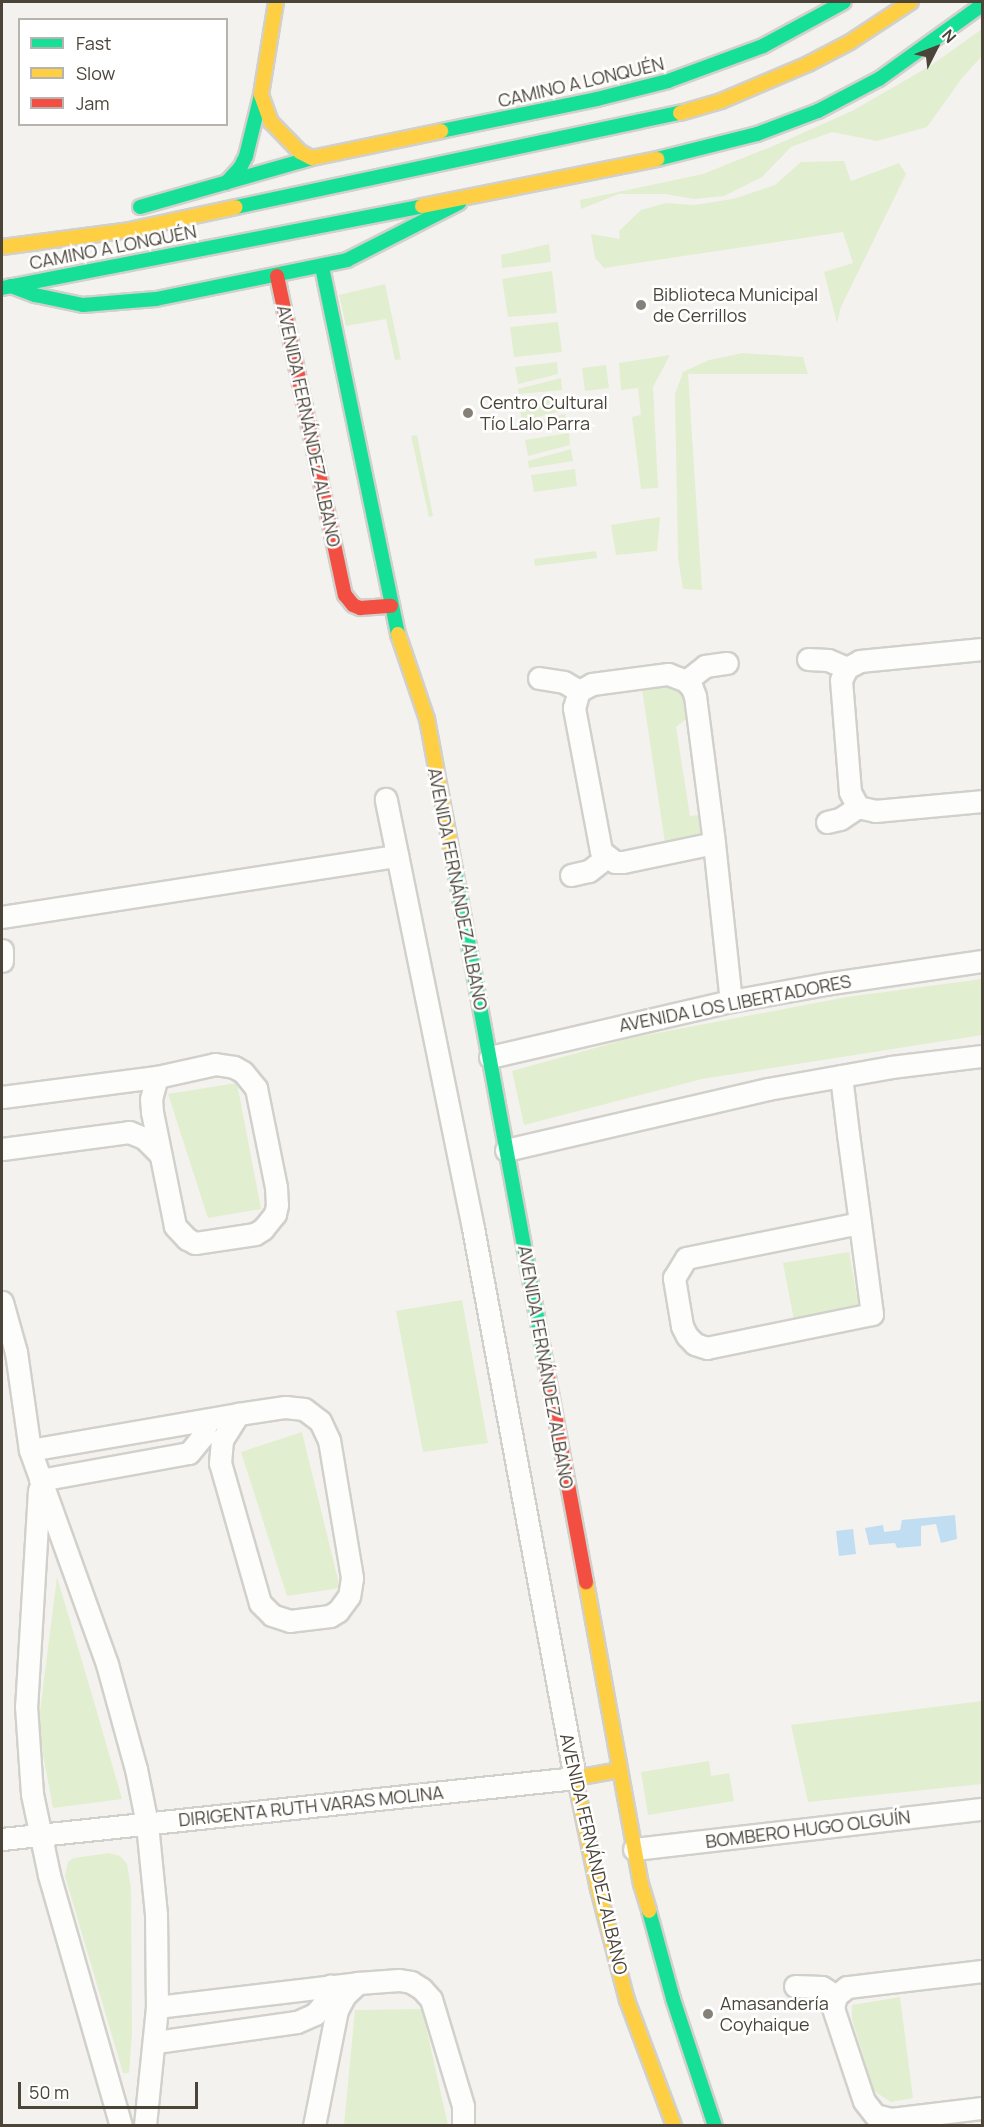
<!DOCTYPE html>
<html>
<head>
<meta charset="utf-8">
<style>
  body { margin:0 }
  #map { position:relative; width:984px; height:2127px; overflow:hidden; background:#f4f2ee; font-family:Manrope,sans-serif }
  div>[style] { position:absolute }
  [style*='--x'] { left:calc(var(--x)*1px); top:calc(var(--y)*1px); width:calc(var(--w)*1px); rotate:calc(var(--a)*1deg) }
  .green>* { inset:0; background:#e1eecf }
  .water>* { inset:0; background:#c0ddf1 }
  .roads { filter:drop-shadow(2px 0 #d2d0cb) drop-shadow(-2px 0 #d2d0cb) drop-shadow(0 2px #d2d0cb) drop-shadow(0 -2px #d2d0cb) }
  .street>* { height:21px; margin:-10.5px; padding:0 10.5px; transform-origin:10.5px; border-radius:10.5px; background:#fdfdfc }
  .fast>* { height:14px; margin:-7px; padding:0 7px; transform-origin:7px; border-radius:7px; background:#16e098 }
  .slow>* { height:14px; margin:-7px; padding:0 7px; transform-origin:7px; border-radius:7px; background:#ffcf43 }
  .jam>* { height:14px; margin:-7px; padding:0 7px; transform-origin:7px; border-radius:7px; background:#f24e42 }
  .dots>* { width:16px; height:16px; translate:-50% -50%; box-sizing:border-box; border:3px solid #fff; border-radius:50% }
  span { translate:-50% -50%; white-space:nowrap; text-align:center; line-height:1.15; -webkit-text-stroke:5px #fff; paint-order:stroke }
  .street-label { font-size:18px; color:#4b4439 }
  .poi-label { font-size:18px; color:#4b4439 }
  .left { translate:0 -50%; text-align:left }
  .frame { position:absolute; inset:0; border:3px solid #4b4439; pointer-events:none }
  .legend { position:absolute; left:18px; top:18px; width:210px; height:108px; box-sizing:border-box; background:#fff; border:2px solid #b7b4b0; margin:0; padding:8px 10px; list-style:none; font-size:18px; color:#4b4439 }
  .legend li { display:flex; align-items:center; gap:12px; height:30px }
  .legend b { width:30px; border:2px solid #b7b4b0 }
  .north { position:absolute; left:906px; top:18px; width:60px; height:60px; -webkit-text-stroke:4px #fff; paint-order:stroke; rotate:48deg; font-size:16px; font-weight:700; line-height:24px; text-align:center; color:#4b4439 }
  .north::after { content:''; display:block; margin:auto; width:21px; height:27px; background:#4b4439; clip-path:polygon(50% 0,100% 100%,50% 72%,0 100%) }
  .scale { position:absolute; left:18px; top:2082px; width:180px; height:27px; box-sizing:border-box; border:3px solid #4b4439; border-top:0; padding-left:8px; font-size:18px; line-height:21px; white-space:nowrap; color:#4b4439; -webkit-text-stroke:4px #fff; paint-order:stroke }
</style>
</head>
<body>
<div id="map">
  <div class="green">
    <i style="clip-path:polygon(982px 29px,982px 56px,962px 78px,927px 127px,877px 141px,832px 132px,791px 147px,762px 177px,724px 196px,694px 199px,665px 194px,619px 194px,581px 209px,580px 200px,703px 174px,778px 144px,852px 111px,930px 66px)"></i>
    <i style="clip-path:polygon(844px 161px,851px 181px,899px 163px,906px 174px,841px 307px,837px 323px,824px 272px,853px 263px,843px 232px,604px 268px,595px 258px,591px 234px,620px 239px,619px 231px,641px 210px,666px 203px,694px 205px,733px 199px,775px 185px,801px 162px)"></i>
    <i style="clip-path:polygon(549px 244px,551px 262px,502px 268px,501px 255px)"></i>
    <i style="clip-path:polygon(552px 271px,557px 313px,508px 317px,502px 279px)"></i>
    <i style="clip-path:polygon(385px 284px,401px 359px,395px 360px,386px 319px,346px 326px,339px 295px)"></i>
    <i style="clip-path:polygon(558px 322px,562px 352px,514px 357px,510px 327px)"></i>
    <i style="clip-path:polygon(743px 353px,803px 357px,808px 374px,688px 374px,702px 590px,683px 589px,678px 558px,675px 394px,683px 372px,709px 360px)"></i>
    <i style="clip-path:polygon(670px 355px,653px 387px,658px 488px,641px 489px,632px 417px,641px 415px,638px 388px,621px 390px,619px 363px)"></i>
    <i style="clip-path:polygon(557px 362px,558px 374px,518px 384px,515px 367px)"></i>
    <i style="clip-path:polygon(606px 365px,609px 388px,585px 391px,582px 368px)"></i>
    <i style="clip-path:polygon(561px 378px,562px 390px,519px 394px,518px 389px)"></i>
    <i style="clip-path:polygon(563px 398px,565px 410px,522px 421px,519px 404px)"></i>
    <i style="clip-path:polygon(565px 414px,566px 426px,524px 430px,523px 424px)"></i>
    <i style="clip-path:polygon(569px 433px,570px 445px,528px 456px,525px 440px)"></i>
    <i style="clip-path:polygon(417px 435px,433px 516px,429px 517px,411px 436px)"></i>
    <i style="clip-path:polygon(571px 449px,573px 461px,529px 468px,528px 461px)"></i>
    <i style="clip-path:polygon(575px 469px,577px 486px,534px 492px,531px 475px)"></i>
    <i style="clip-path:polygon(660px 517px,657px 551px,616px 555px,611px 525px)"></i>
    <i style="clip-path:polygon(596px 551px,597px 558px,535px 566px,534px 559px)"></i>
    <i style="clip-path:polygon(681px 683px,686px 719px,676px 727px,690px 816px,698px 815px,701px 838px,665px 843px,642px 689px)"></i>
    <i style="clip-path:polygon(982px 979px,982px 1035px,702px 1079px,524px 1125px,512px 1071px,631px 1038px,847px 997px)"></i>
    <i style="clip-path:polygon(237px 1083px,261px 1209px,208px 1218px,168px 1094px)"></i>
    <i style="clip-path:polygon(849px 1252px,859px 1308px,794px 1320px,783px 1263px)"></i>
    <i style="clip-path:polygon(462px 1300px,488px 1443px,423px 1452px,396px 1311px)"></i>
    <i style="clip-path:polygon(302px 1432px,340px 1588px,287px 1596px,241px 1452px)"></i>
    <i style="clip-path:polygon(57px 1577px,95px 1705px,122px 1799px,53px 1808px,38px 1727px)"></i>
    <i style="clip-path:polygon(982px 1701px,982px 1784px,808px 1802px,791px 1725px)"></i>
    <i style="clip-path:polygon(709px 1761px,711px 1776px,729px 1773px,734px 1801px,648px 1815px,641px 1772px)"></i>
    <i style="clip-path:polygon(109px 1853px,120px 1856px,127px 1864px,131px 1888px,132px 2034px,129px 2073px,123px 2073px,65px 1876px,68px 1862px,74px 1858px)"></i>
    <i style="clip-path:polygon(900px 1997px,913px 2098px,891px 2102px,874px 2091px,852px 2019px,852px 2005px)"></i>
    <i style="clip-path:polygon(422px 2009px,448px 2125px,344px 2125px,355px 2010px)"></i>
  </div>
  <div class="water">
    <i style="clip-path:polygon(955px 1515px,957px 1539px,941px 1543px,936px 1524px,921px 1526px,921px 1546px,897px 1548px,895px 1543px,869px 1545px,865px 1528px,883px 1525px,884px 1532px,900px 1530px,902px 1520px)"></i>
    <i style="clip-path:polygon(853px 1529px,856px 1554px,839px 1556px,836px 1531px)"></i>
  </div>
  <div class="roads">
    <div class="street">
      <i style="--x:982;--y:649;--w:123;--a:174.4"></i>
      <i style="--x:860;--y:661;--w:15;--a:152"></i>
      <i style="--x:847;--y:668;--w:13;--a:117"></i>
      <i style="--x:841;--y:680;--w:112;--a:85.4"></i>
      <i style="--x:850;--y:792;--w:17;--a:62"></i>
      <i style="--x:858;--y:807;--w:17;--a:13"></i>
      <i style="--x:875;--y:811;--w:107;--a:-5.3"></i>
      <i style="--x:808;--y:659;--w:20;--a:3"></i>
      <i style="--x:828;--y:660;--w:21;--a:23"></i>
      <i style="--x:539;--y:678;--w:25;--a:9"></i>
      <i style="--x:564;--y:682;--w:17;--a:31"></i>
      <i style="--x:686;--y:681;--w:24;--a:-38"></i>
      <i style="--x:705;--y:666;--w:22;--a:-8"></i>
      <i style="--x:827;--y:822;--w:13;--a:-13"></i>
      <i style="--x:840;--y:819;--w:22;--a:-34"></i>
      <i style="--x:714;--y:843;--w:93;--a:168.2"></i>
      <i style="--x:623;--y:862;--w:8;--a:180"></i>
      <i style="--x:615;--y:862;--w:18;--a:-142"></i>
      <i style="--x:601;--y:851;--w:146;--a:-100.7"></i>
      <i style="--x:574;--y:708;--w:18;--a:-74"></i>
      <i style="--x:579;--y:691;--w:15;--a:-28"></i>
      <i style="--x:592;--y:684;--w:77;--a:-7.5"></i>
      <i style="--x:668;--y:674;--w:19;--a:21"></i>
      <i style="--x:686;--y:681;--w:9;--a:49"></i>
      <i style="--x:692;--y:688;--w:9;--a:69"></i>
      <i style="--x:695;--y:696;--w:148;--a:82.6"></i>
      <i style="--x:714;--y:843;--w:159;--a:83.9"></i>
      <i style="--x:571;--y:875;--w:18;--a:-13"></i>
      <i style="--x:589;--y:871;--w:23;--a:-38"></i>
      <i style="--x:2;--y:917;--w:400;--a:-8.8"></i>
      <i style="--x:2;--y:950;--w:11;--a:90"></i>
      <i style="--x:490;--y:1057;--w:247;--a:-13.1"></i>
      <i style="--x:731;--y:1001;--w:102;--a:-10.2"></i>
      <i style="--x:831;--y:983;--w:153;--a:-8.3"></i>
      <i style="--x:841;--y:1076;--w:58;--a:83.1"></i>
      <i style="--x:848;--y:1134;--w:90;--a:82.3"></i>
      <i style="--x:860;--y:1223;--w:92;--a:82.5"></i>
      <i style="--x:872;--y:1314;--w:168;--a:168.4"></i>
      <i style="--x:707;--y:1348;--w:13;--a:-162"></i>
      <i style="--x:695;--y:1344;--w:11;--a:-135"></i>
      <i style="--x:687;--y:1336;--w:11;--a:-117"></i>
      <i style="--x:682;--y:1326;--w:49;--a:-99.5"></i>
      <i style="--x:674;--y:1278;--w:23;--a:-59"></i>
      <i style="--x:686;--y:1258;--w:177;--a:-11.4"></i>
      <i style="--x:2;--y:1097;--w:156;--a:-7.4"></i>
      <i style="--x:157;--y:1077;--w:59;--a:-12.6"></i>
      <i style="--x:215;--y:1064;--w:19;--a:9"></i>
      <i style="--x:234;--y:1067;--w:10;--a:29"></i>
      <i style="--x:243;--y:1072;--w:21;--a:51"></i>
      <i style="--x:256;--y:1088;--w:101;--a:78.6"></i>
      <i style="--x:276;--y:1187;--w:18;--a:87"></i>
      <i style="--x:277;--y:1205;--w:9;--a:103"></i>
      <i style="--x:275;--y:1214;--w:19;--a:129"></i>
      <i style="--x:263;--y:1229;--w:9;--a:148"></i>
      <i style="--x:255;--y:1234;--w:61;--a:171.5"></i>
      <i style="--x:195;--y:1243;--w:9;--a:-153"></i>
      <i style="--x:187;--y:1239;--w:18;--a:-133"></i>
      <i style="--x:175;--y:1226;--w:116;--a:-101.4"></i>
      <i style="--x:152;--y:1112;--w:13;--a:-94"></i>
      <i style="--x:151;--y:1099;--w:23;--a:-75"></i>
      <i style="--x:2;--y:1149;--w:128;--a:-7.6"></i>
      <i style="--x:129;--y:1132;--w:16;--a:22"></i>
      <i style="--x:144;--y:1138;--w:23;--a:45"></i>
      <i style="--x:506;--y:1150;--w:269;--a:-13.1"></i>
      <i style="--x:768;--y:1089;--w:125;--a:-10.1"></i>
      <i style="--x:891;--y:1067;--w:92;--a:-6.9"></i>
      <i style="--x:2;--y:1302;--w:52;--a:74.4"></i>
      <i style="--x:16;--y:1352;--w:99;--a:81.9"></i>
      <i style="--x:30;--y:1450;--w:227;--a:70.2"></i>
      <i style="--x:107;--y:1664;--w:109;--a:74.6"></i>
      <i style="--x:136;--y:1769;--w:56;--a:78.7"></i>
      <i style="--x:147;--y:1824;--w:90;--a:84.3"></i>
      <i style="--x:156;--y:1914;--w:93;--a:89.4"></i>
      <i style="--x:157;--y:2007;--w:120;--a:95.8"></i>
      <i style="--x:30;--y:1450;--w:211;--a:-9.8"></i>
      <i style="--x:238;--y:1414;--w:48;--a:-8.5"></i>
      <i style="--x:285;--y:1407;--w:19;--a:6"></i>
      <i style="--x:304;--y:1409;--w:20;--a:37"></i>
      <i style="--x:320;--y:1421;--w:21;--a:65"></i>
      <i style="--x:329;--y:1440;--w:140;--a:80.5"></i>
      <i style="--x:352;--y:1578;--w:18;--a:99"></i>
      <i style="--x:349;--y:1596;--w:19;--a:126"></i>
      <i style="--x:338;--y:1611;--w:9;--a:148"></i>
      <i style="--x:330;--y:1616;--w:40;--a:172.9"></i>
      <i style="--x:290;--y:1621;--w:19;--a:-162"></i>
      <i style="--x:272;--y:1615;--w:17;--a:-135"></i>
      <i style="--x:260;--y:1603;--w:146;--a:-105.9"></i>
      <i style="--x:220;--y:1463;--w:23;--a:-85"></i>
      <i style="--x:222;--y:1440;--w:31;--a:-58"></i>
      <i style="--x:40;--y:1480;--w:151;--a:-10.3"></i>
      <i style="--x:189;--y:1453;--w:22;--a:-51"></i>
      <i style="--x:203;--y:1436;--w:16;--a:-76"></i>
      <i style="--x:39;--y:1490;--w:216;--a:93.4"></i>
      <i style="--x:26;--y:1706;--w:88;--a:86.1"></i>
      <i style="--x:32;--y:1794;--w:83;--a:78.1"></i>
      <i style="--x:49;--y:1875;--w:261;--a:74"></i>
      <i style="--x:2;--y:1839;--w:576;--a:-6.08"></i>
      <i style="--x:575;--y:1778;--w:559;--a:-100.51"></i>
      <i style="--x:473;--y:1228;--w:438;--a:-101.5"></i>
      <i style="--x:634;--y:1849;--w:350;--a:-6.6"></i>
      <i style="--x:982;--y:1971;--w:136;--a:173.2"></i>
      <i style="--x:847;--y:1987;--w:14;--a:141"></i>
      <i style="--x:836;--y:1996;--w:12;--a:104"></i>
      <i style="--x:833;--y:2008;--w:98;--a:71.6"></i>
      <i style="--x:864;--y:2101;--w:18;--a:52"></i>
      <i style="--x:875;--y:2115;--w:16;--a:14"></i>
      <i style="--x:891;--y:2119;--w:92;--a:-6.9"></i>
      <i style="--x:795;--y:1986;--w:27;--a:2"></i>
      <i style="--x:822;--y:1987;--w:17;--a:33"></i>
      <i style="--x:157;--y:2007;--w:202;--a:-6.8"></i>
      <i style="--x:358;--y:1983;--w:41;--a:-4.2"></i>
      <i style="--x:399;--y:1980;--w:12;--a:9"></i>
      <i style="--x:411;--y:1982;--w:13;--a:32"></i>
      <i style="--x:422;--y:1989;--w:13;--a:48"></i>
      <i style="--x:431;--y:1999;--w:112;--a:73.3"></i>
      <i style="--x:463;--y:2106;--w:20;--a:90"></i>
      <i style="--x:156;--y:2042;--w:142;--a:-8.1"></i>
      <i style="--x:297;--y:2022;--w:20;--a:-24"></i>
      <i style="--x:315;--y:2014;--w:11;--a:-49"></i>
      <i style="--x:322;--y:2006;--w:22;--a:-68"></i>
      <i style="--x:314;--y:2126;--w:118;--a:-78.8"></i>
      <i style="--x:337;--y:2010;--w:17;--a:-62"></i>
      <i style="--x:345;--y:1995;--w:18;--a:-43"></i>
    </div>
    <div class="fast">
      <i style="--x:441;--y:131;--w:159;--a:-11.6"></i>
      <i style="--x:597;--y:99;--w:73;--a:-14.2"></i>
      <i style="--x:668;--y:81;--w:101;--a:-20.2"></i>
      <i style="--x:763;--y:46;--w:92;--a:-28.5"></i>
      <i style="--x:657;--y:159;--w:103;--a:-14"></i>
      <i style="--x:757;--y:134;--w:65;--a:-20.7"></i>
      <i style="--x:818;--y:111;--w:69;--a:-27.7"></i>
      <i style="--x:879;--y:79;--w:127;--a:-35.7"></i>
      <i style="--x:226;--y:183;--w:21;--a:-47"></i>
      <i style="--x:240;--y:168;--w:13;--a:-63"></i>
      <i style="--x:246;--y:156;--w:63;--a:-76.2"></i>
      <i style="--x:140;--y:207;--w:179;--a:-15.9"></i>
      <i style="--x:236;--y:207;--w:454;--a:-12"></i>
      <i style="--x:322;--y:267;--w:375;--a:78.3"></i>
      <i style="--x:11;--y:286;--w:26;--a:21"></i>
      <i style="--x:35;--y:295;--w:49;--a:11.8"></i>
      <i style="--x:83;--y:305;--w:73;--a:-4.7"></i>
      <i style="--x:156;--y:299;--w:195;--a:-11.5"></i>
      <i style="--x:347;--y:260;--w:126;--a:-27"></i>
      <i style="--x:2;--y:288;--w:428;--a:-11"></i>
      <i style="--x:455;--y:870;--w:504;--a:79.6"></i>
      <i style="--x:649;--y:1911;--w:91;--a:74.7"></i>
      <i style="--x:673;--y:1999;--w:134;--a:71.7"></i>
    </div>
    <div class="slow">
      <i style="--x:276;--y:2;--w:94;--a:99.2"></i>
      <i style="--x:261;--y:95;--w:29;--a:70"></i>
      <i style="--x:271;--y:122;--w:42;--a:46"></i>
      <i style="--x:300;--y:152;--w:13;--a:27"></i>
      <i style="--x:312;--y:158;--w:132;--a:-11.8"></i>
      <i style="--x:680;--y:113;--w:43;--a:-16.3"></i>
      <i style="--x:721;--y:101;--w:95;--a:-23"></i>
      <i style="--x:808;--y:64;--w:47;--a:-27.6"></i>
      <i style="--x:850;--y:42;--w:73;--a:-33.3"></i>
      <i style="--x:422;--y:206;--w:240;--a:-11.3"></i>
      <i style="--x:2;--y:247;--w:128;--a:-7.6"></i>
      <i style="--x:129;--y:230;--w:109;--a:-12.1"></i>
      <i style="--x:398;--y:634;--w:90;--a:71.2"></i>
      <i style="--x:427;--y:719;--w:154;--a:79.5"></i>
      <i style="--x:586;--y:1582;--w:307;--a:79.7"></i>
      <i style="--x:641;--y:1884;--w:28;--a:73"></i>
      <i style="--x:620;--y:1770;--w:46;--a:169.9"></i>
      <i style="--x:575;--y:1778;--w:113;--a:78.3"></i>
      <i style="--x:598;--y:1889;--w:115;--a:75.4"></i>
      <i style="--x:627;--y:2000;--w:134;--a:69.5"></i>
    </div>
    <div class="jam">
      <i style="--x:277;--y:276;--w:326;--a:78"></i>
      <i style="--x:345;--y:595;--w:13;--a:51"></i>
      <i style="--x:353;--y:605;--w:8;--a:23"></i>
      <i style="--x:360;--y:608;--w:31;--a:-4"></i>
      <i style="--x:546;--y:1366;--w:220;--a:79.5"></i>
    </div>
  </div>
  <div class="dots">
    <i style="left:641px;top:305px;background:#868178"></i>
    <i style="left:468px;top:413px;background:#868178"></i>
    <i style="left:708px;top:2014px;background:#868178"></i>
  </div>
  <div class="street-label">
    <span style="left:581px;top:82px;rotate:-13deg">CAMINO A LONQUÉN</span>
    <span style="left:113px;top:247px;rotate:-11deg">CAMINO A LONQUÉN</span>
    <span style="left:309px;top:426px;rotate:78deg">AVENIDA FERNÁNDEZ ALBANO</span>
    <span style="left:458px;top:889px;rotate:79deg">AVENIDA FERNÁNDEZ ALBANO</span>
    <span style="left:735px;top:1003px;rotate:-11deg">AVENIDA LOS LIBERTADORES</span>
    <span style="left:546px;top:1367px;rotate:80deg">AVENIDA FERNÁNDEZ ALBANO</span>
    <span style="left:311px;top:1806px;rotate:-6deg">DIRIGENTA RUTH VARAS MOLINA</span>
    <span style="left:808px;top:1829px;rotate:-7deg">BOMBERO HUGO OLGUÍN</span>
    <span style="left:594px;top:1854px;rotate:77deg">AVENIDA FERNÁNDEZ ALBANO</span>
  </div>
  <div class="poi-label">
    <span class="left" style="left:653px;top:305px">Biblioteca Municipal<br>de Cerrillos</span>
    <span class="left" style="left:480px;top:413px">Centro Cultural<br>Tío Lalo Parra</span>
    <span class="left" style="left:720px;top:2014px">Amasandería<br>Coyhaique</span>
  </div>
  <div class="frame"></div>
  <ul class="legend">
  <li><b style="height:8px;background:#16e098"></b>Fast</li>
  <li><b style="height:8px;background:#ffcf43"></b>Slow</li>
  <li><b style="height:8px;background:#f24e42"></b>Jam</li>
  </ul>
  <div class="north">N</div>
  <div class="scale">50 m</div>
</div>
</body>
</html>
